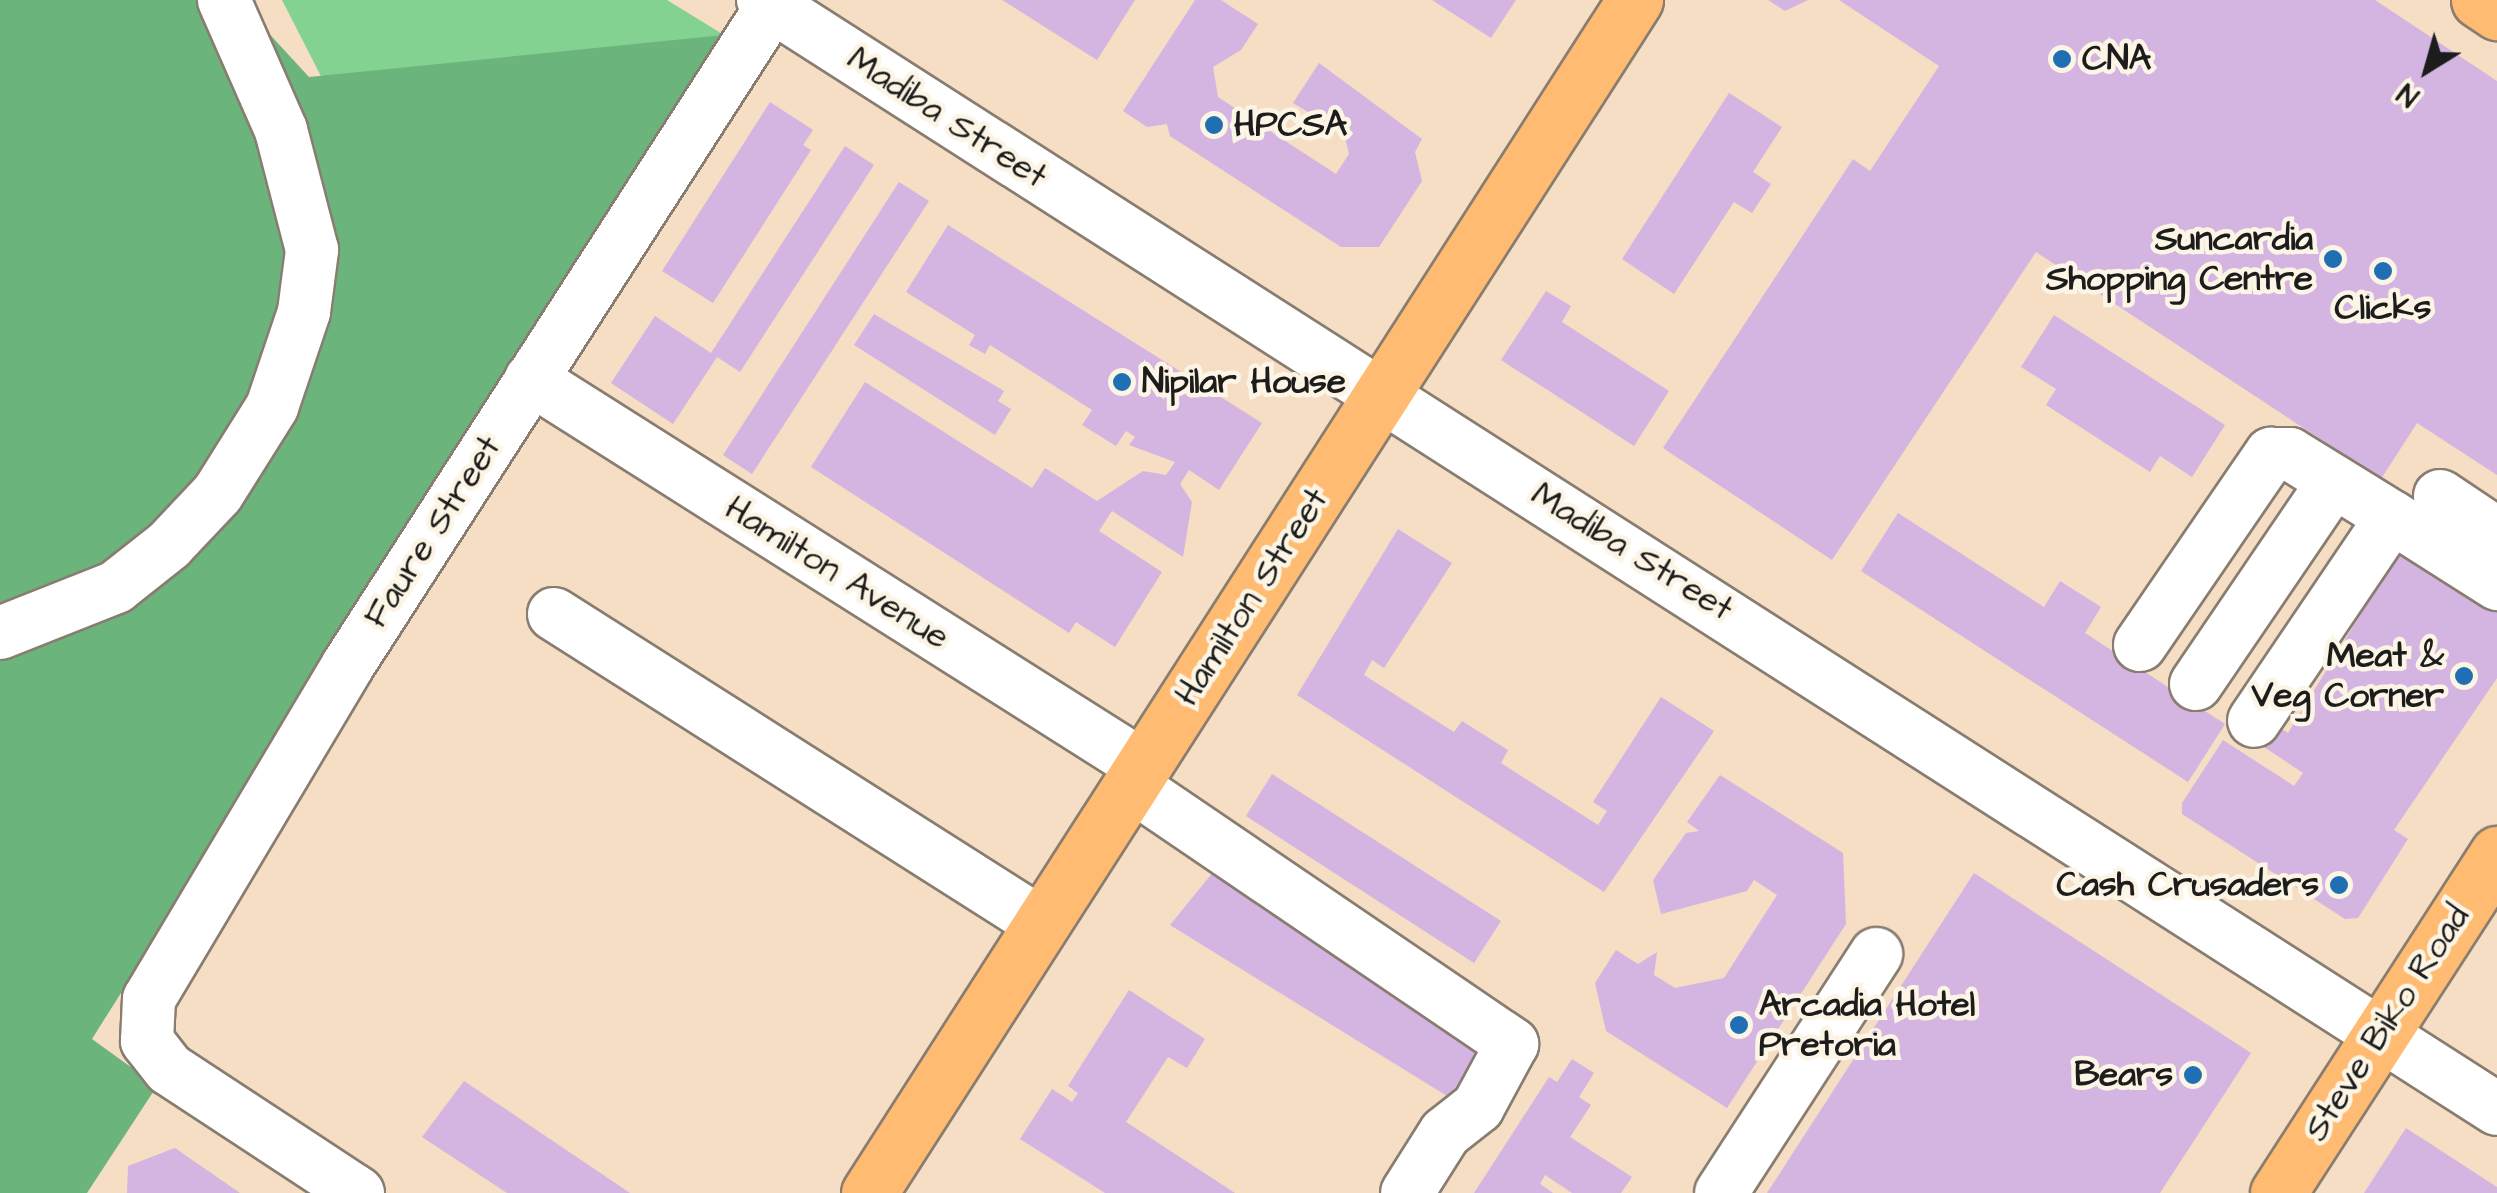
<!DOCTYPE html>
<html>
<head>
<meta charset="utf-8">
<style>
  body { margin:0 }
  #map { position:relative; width:2497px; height:1193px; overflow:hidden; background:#f5dec3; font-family:"Architects Daughter",sans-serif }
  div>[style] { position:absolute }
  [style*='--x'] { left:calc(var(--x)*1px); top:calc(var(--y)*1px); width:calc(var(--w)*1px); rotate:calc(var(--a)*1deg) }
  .green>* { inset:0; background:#84d291 }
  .forest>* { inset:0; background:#6bb47b }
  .building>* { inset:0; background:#d4b4e1 }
  .roads { filter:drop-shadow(2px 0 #887d70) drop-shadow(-2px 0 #887d70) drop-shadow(0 2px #887d70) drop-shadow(0 -2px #887d70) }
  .minor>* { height:52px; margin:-26px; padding:0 26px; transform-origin:26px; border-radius:26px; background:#fff }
  .major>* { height:55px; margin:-27.5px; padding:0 27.5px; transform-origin:27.5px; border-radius:27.5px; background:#febb71 }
  .dots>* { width:28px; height:28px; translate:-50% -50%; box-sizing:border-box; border:5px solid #fcf5e5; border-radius:50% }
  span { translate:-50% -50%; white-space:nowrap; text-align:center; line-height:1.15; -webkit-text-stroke:9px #fcf5e5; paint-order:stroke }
  .poi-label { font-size:35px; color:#1c1c1c; font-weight:700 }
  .left { translate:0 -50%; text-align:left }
  .right { translate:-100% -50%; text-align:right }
  .street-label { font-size:35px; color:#1c1c1c }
  .north { position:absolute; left:2377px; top:20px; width:100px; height:100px; -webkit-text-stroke:8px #fcf5e5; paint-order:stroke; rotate:217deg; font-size:28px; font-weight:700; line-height:40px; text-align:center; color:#1c1c1c }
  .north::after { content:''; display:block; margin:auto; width:35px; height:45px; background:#1c1c1c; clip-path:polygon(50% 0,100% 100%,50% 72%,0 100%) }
</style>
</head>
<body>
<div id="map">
  <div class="green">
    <i style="clip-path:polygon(282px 0,667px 0,724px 35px,328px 90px)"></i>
  </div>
  <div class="forest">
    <i style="clip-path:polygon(0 0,238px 0,309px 77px,724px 35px,92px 1039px,157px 1086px,87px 1193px,0 1193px)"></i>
  </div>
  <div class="building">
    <i style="clip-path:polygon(1002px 0,1135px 0,1097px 60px)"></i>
    <i style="clip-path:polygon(1195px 0,1221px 0,1258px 24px,1241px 50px,1213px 67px,1218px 97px,1336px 174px,1349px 154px,1344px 133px,1293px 103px,1319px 63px,1422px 139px,1415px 152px,1422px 181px,1379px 247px,1341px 247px,1170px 136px,1167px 124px,1147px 127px,1123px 111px)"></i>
    <i style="clip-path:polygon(1432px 0,1516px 0,1491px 38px)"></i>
    <i style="clip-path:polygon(1768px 0,1808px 0,1785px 11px)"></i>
    <i style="clip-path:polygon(1839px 0,2375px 0,2497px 81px,2497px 475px,2417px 423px,2381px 479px,2036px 252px,1832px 560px,1663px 448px,1853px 159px,1870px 171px,1939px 66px)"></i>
    <i style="clip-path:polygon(1729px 93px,1782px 127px,1753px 172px,1771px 184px,1752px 213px,1734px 202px,1674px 294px,1622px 259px)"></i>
    <i style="clip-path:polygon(770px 102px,813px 130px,803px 145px,811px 150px,713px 303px,662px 271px)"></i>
    <i style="clip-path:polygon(845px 146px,874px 165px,740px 372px,717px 357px,673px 424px,611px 383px,655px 316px,711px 353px)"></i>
    <i style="clip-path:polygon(899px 182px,929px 201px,752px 474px,723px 455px)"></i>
    <i style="clip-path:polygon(948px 225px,1262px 423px,1219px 490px,1189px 470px,1180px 484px,1192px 502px,1183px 557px,1112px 511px,1099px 531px,1162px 572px,1115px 647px,1076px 622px,1069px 633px,811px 467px,865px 382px,1032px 488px,1045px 468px,1097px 501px,1143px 471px,1166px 475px,1175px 462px,1129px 445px,1135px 437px,1126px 431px,1116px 446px,1082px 425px,1092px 410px,990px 345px,985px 354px,969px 345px,975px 335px,906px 292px)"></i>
    <i style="clip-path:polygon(1546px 291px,1571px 306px,1562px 322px,1669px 391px,1634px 446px,1501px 360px)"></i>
    <i style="clip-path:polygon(874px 314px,1004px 391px,998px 401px,1011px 409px,995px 435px,854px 345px)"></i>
    <i style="clip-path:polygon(2054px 315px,2225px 425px,2192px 477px,2160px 456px,2150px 472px,2046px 405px,2056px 389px,2021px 367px)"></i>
    <i style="clip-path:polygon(1898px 513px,2044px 607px,2060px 581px,2101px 607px,2085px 633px,2225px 724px,2188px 782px,1861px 571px)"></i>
    <i style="clip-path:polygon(1398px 529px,1452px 563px,1384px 668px,1372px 660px,1364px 675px,1454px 732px,1462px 721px,1508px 750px,1501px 763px,1598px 825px,1607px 811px,1593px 802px,1661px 697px,1714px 731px,1604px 892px,1297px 695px)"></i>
    <i style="clip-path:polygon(2403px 545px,2497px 605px,2497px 678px,2394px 830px,2408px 839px,2358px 918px,2345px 919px,2182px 814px,2182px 803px,2223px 740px,2294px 786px,2303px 773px,2264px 747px,2277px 726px,2288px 733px)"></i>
    <i style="clip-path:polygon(1272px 774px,1501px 921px,1474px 963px,1246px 816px)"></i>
    <i style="clip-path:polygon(1720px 775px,1843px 853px,1846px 924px,1727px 1108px,1606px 1031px,1595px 983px,1616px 950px,1638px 964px,1657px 952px,1654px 975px,1675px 988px,1724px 978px,1777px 895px,1754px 880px,1747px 891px,1661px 914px,1653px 880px,1686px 833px,1699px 831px,1687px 822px)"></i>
    <i style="clip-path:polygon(1218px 866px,1498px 1046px,1460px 1104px,1170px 925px)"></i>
    <i style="clip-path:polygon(1974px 873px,2251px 1053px,2160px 1193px,1767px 1193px)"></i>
    <i style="clip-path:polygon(1129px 990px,1205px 1039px,1187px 1068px,1168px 1057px,1126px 1122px,1235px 1193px,1105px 1193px,1020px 1139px,1052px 1089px,1072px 1102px,1078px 1093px,1068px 1086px)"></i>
    <i style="clip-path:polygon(1572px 1059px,1594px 1073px,1579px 1097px,1591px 1105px,1570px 1137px,1632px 1177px,1621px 1193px,1572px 1193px,1545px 1175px,1540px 1184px,1553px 1193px,1474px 1193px,1549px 1077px,1557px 1082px)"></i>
    <i style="clip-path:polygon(464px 1081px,630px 1193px,507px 1193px,422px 1137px)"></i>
    <i style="clip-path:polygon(2406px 1128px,2497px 1187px,2497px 1193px,2364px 1193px)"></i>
    <i style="clip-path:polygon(175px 1148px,240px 1193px,127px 1193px,128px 1166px)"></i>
  </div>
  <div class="roads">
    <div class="minor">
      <i style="--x:763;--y:0;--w:2058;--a:32.6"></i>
      <i style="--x:531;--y:379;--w:724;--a:32.31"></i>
      <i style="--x:2440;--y:496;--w:69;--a:33.7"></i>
      <i style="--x:2392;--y:517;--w:125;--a:32.5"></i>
      <i style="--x:554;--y:614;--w:578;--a:32.43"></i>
      <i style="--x:0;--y:633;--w:125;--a:-21.6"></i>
      <i style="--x:116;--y:587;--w:68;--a:-38.4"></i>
      <i style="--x:169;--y:545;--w:71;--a:-46.7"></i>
      <i style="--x:218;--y:493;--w:102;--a:-57.9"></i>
      <i style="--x:272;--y:407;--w:100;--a:-71.4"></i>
      <i style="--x:304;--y:312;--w:63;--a:-82.6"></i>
      <i style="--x:312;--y:250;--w:124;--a:-104.5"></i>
      <i style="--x:281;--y:130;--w:142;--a:-113.7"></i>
      <i style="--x:2140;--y:645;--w:232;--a:-55.6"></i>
      <i style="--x:2271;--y:454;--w:19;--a:0"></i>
      <i style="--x:2290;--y:454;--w:120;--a:31.7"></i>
      <i style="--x:2392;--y:517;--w:246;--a:124.1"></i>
      <i style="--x:2196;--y:684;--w:245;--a:-55.8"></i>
      <i style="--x:1131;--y:785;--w:461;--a:34.2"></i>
      <i style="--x:1512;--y:1044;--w:72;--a:118.4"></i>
      <i style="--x:1478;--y:1107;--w:42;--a:141.8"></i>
      <i style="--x:1445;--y:1133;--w:71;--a:122.3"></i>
      <i style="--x:358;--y:1193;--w:226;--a:-146.7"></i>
      <i style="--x:169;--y:1069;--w:36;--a:-128"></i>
      <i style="--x:147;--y:1041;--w:42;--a:-87.3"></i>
      <i style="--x:149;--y:999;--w:389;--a:-59.2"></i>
      <i style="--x:348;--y:665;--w:784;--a:-57.24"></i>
      <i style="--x:1721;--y:1193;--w:285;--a:-57"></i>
    </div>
    <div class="major">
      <i style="--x:2479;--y:0;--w:22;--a:34"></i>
      <i style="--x:869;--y:1193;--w:1418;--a:-57.3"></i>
      <i style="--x:2278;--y:1193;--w:404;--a:-57.1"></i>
    </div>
  </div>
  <div class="dots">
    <i style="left:2062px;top:59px;background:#1f6fb2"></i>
    <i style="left:1214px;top:125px;background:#1f6fb2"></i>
    <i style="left:2333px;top:259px;background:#1f6fb2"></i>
    <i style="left:2383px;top:271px;background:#1f6fb2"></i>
    <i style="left:1122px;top:382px;background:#1f6fb2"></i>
    <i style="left:2464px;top:676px;background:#1f6fb2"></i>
    <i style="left:2339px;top:885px;background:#1f6fb2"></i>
    <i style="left:1739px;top:1025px;background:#1f6fb2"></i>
    <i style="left:2193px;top:1075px;background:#1f6fb2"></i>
  </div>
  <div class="poi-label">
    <span class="left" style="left:2082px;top:59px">CNA</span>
    <span class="left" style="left:1234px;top:125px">HPCSA</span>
    <span class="right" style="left:2313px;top:259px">Suncardia<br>Shopping Centre</span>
    <span style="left:2383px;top:308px">Clicks</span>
    <span class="left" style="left:1142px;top:382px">Nipilar House</span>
    <span class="right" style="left:2444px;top:676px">Meat &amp;<br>Veg Corner</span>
    <span class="right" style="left:2319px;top:885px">Cash Crusaders</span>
    <span class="left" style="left:1759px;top:1025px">Arcadia Hotel<br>Pretoria</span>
    <span class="right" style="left:2173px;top:1075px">Bears</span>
  </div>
  <div class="street-label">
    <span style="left:947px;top:118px;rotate:33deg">Madiba Street</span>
    <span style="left:433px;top:532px;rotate:-57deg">Faure Street</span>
    <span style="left:1632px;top:552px;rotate:32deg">Madiba Street</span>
    <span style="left:837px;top:573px;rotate:32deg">Hamilton Avenue</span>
    <span style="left:1252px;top:597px;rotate:-57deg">Hamilton Street</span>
    <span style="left:2387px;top:1023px;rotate:-57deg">Steve Biko Road</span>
  </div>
  <div class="north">N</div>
</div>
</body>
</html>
